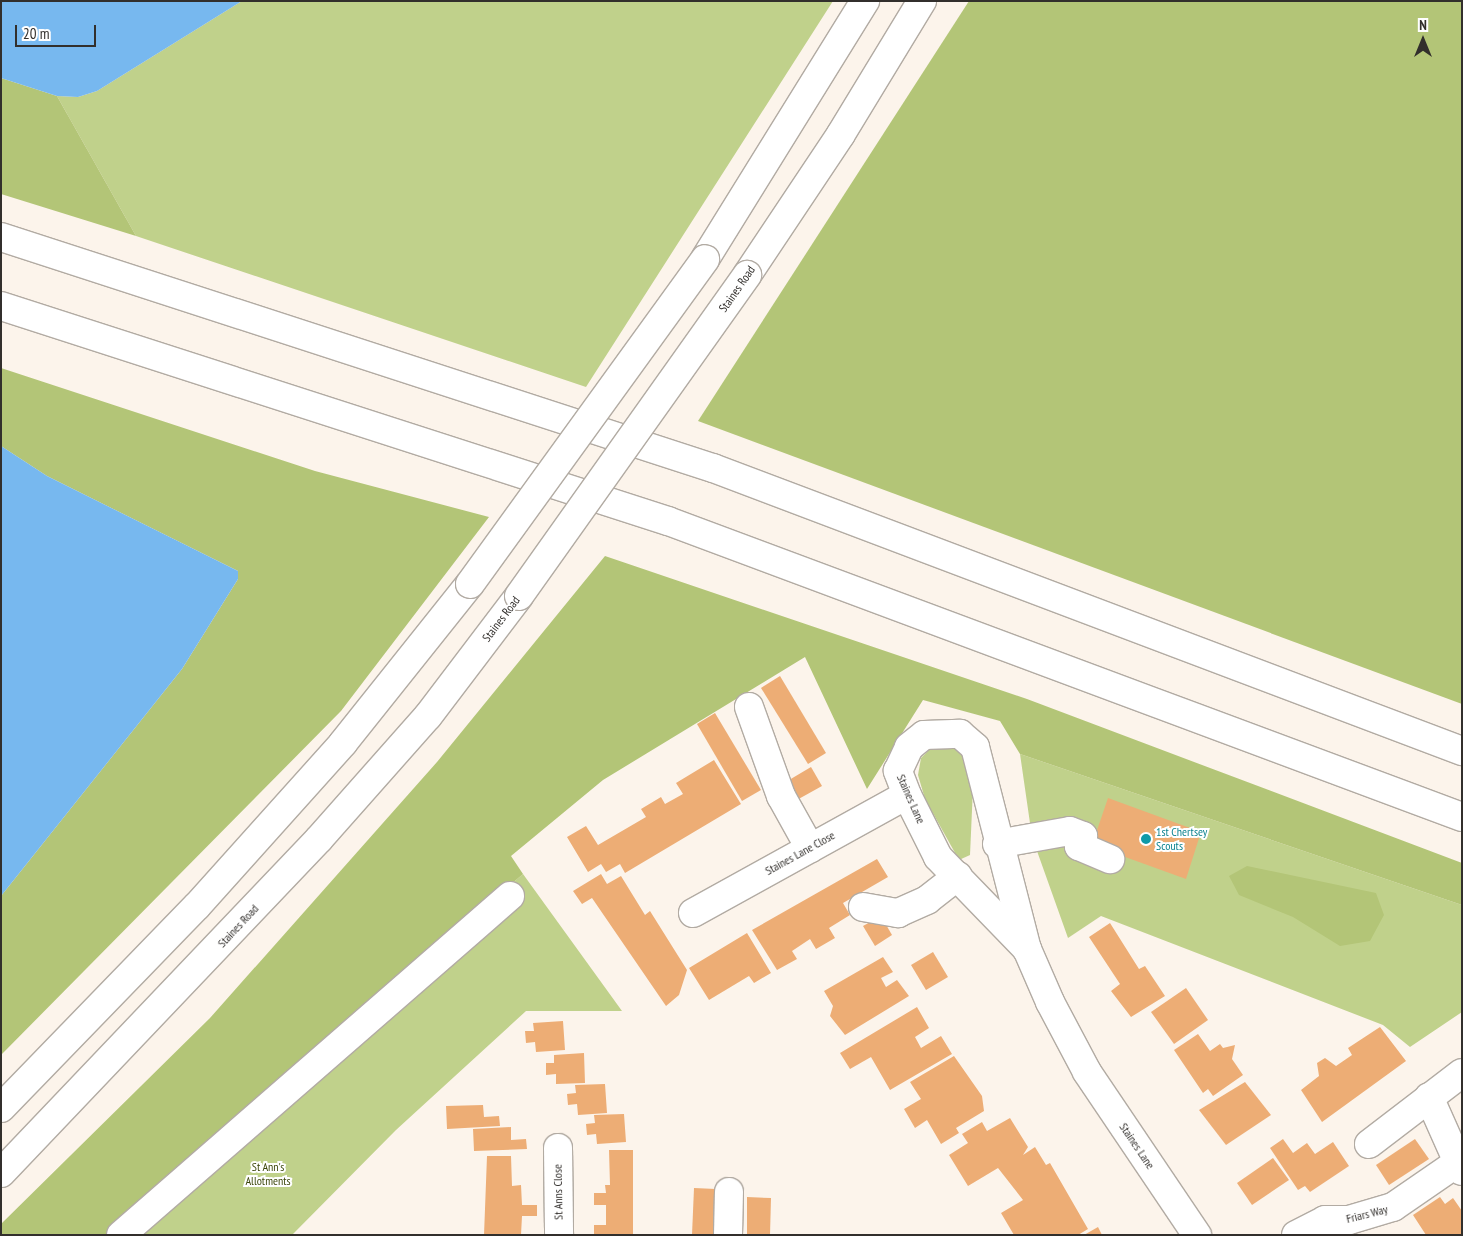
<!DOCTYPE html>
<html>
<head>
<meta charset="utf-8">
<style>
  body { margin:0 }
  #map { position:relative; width:1463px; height:1236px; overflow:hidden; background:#fcf4eb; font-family:"PT Sans Narrow",sans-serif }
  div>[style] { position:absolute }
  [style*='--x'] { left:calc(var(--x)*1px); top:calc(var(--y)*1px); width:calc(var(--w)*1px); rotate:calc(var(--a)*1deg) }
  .green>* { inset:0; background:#c0d18b }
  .forest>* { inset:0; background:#b3c577 }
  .water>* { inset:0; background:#77b8ef }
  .building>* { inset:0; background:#edad75 }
  .roads { filter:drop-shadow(1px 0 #b2aba3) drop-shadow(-1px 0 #b2aba3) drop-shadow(0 1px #b2aba3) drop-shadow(0 -1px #b2aba3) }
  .minor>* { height:28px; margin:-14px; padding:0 14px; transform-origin:14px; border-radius:14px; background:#fff }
  .major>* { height:28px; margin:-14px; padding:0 14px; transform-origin:14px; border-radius:14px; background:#fff }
  .highway>* { height:28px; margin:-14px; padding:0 14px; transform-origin:14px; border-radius:14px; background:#fff }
  .bridges { filter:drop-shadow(1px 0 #b2aba3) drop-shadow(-1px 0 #b2aba3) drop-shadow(0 1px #b2aba3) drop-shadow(0 -1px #b2aba3) }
  .major-bridge>* { height:28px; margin:-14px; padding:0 14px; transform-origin:14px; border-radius:14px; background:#fff }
  .dots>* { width:14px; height:14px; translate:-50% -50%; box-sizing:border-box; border:2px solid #fff; border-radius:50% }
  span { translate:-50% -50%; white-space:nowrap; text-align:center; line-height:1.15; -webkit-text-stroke:4px #fff; paint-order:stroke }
  .street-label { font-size:12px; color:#322f2c }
  .culture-label { font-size:12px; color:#0d838f }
  .left { translate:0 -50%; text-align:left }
  .park-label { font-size:12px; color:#3d470c }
  .frame { position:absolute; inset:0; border:2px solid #322f2c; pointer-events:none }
  .north { position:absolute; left:1398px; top:15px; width:50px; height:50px; -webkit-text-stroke:4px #fff; paint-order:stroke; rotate:0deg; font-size:14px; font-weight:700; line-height:20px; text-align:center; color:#322f2c }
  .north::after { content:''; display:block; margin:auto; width:18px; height:22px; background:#322f2c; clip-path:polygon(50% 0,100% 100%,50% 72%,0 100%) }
  .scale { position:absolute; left:15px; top:25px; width:81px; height:22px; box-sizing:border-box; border:2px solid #322f2c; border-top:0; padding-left:6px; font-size:15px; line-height:18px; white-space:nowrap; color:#322f2c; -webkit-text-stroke:4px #fff; paint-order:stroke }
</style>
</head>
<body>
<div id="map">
  <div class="green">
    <i style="clip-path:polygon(242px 1px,833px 1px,586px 387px,136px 236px,57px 96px,78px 97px,97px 91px)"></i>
    <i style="clip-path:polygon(947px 744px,962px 750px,974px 765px,970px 855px,959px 860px,925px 799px,918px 775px,921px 758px,929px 750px)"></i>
    <i style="clip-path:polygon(1020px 754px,1462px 905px,1462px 1012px,1410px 1047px,1383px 1025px,1101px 916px,1068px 938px,1032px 837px)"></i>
    <i style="clip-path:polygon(523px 874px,622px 1011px,526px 1011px,396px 1130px,292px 1235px,107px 1235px)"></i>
  </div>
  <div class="forest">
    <i style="clip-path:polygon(969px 1px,1462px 1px,1462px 704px,698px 421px)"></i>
    <i style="clip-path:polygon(1px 78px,57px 96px,136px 236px,1px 194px)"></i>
    <i style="clip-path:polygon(1px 368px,315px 471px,489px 517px,341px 711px,1px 1055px,1px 896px,182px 669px,238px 579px,238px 571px,47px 476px,1px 446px)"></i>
    <i style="clip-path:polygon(605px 556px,1027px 699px,1462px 863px,1462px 905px,1020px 754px,1000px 721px,923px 700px,867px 789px,805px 657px,603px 780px,511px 856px,523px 874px,107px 1235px,1px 1235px,1px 1224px,210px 1018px,437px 762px)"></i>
    <i style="clip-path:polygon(1247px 866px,1376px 893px,1384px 915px,1370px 941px,1340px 946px,1293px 917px,1239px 895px,1229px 876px)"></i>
  </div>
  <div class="water">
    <i style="clip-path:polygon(1px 1px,242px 1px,97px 91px,78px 97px,57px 96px,1px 78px)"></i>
    <i style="clip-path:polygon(1px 446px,47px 476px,238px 571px,238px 579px,182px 669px,1px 896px)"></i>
  </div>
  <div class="building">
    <i style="clip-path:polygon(780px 676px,826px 753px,808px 764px,761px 688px)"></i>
    <i style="clip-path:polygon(715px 713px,761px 790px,742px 801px,697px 724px)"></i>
    <i style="clip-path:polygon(714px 760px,741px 804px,625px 873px,620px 864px,606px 872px,601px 864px,588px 872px,567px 837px,586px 826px,598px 845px,646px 817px,641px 809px,661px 797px,665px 804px,683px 794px,676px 783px)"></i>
    <i style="clip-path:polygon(811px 767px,822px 786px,795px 801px,784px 783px)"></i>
    <i style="clip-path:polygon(1108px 798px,1201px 832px,1186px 879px,1092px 845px)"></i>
    <i style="clip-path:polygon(877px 859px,888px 877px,843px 903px,850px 915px,829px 928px,835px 938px,816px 949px,810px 939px,792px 951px,797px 959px,777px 970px,752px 930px)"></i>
    <i style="clip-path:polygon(601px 874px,607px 884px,621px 876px,645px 915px,650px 911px,687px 970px,679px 995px,666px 1006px,592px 898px,582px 904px,573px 891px)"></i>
    <i style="clip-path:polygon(881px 916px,892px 935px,875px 946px,863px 926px)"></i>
    <i style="clip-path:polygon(1110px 923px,1139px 969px,1145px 966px,1165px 996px,1131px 1017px,1111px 991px,1120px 984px,1089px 937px)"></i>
    <i style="clip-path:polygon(747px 933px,771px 973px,754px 983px,749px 976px,709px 1000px,689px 968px)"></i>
    <i style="clip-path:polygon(933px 952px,948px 977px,926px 990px,911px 965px)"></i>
    <i style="clip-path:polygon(883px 957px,893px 972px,881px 978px,886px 987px,897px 980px,909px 996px,845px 1035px,830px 1016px,833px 1006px,824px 991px)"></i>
    <i style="clip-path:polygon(1186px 988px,1208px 1020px,1174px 1044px,1151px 1012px)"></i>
    <i style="clip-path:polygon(917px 1007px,929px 1028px,915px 1037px,921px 1048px,941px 1036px,952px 1054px,890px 1090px,871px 1057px,850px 1069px,840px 1053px)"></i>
    <i style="clip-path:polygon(563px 1021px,565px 1050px,536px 1052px,535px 1042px,526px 1043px,525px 1031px,534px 1031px,533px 1023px)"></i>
    <i style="clip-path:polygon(1380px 1027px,1406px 1061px,1322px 1122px,1301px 1090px,1319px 1076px,1317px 1063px,1325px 1058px,1336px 1066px,1352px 1055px,1348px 1048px)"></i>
    <i style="clip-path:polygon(1198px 1034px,1210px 1051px,1220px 1044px,1223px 1048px,1235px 1045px,1232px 1059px,1243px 1075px,1213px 1096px,1208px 1089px,1203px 1093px,1174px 1050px)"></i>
    <i style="clip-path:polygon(584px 1053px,585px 1083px,556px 1084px,556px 1074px,546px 1075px,546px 1063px,554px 1063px,554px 1055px)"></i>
    <i style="clip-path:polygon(954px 1056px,982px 1096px,984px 1111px,956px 1128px,959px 1133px,941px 1144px,927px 1120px,915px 1128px,904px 1109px,921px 1099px,910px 1082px)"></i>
    <i style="clip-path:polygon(1245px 1082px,1271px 1115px,1226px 1145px,1199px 1110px)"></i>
    <i style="clip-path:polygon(605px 1084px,607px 1113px,578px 1115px,577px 1104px,568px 1105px,567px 1094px,576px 1093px,575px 1085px)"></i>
    <i style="clip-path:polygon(483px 1105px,484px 1117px,499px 1116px,500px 1126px,447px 1129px,446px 1106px)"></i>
    <i style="clip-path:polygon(624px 1114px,626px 1142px,597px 1144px,596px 1134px,587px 1135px,586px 1124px,595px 1123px,594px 1115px)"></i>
    <i style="clip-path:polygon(1010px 1118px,1028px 1147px,1023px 1155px,1035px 1147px,1046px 1165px,1050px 1163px,1088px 1229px,1078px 1235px,1014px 1235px,1001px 1213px,1023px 1200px,998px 1168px,968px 1186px,949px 1155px,968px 1143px,962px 1134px,982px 1122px,987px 1131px)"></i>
    <i style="clip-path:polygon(511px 1127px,511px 1140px,526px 1139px,527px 1149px,474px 1151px,473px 1129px)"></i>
    <i style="clip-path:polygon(1283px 1139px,1293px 1153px,1307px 1143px,1315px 1154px,1333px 1142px,1349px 1166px,1310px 1192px,1305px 1186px,1298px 1190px,1270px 1148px)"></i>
    <i style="clip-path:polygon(1415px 1139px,1429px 1159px,1389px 1185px,1376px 1165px)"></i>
    <i style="clip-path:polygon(609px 1150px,633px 1150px,633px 1235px,594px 1235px,594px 1225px,606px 1225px,606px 1205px,594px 1205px,594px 1193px,606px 1193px,605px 1185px,610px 1185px)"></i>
    <i style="clip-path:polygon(487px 1156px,511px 1156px,512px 1186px,521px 1185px,522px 1205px,537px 1205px,537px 1216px,522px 1216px,521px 1235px,484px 1235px)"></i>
    <i style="clip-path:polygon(1273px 1158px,1289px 1180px,1252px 1205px,1237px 1183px)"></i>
    <i style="clip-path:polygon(694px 1188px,716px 1189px,715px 1235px,692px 1235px)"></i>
    <i style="clip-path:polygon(747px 1197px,771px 1198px,770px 1235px,747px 1235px)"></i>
    <i style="clip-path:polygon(1440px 1197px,1445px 1204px,1453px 1198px,1462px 1211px,1462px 1235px,1426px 1235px,1413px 1215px)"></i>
    <i style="clip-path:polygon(1098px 1227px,1102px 1235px,1084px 1235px)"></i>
  </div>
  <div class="roads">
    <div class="minor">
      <i style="--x:749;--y:707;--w:95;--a:70.2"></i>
      <i style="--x:781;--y:796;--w:60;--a:60.9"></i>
      <i style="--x:997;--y:844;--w:74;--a:-10.1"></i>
      <i style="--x:1070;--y:831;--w:14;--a:21"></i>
      <i style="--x:1083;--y:836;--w:11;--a:112"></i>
      <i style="--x:1079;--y:846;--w:34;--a:23"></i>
      <i style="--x:863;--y:907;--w:36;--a:10"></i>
      <i style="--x:898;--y:913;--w:32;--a:-24"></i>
      <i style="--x:927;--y:900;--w:39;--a:-38"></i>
      <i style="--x:693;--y:913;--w:244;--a:-28.9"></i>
      <i style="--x:1027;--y:949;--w:128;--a:-134.1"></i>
      <i style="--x:938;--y:857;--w:69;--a:-116.6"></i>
      <i style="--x:907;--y:795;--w:26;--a:-111"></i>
      <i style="--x:898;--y:771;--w:26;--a:-65"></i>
      <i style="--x:909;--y:747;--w:19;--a:-39"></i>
      <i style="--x:924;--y:735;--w:36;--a:-2"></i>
      <i style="--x:960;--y:734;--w:20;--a:41"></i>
      <i style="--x:975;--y:747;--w:209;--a:75.6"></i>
      <i style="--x:1027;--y:949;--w:58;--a:66.5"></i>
      <i style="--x:1050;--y:1002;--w:79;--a:62.1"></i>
      <i style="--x:1087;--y:1072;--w:197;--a:56"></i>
      <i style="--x:1429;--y:1097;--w:81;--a:66"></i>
      <i style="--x:1369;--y:1144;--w:117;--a:-37.4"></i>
      <i style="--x:558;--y:1148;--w:87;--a:89.3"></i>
      <i style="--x:121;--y:1235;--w:516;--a:-41.07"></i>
      <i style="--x:728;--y:1235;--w:43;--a:-88.7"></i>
      <i style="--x:1296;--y:1235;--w:33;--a:-27"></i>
      <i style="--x:1325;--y:1220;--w:24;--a:0"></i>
      <i style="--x:1349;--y:1220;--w:46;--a:-16.5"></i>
      <i style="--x:1393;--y:1207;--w:78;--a:-34.5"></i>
    </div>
    <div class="major">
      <i style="--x:705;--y:259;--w:304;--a:-58.2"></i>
      <i style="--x:747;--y:275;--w:169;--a:-56.3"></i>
      <i style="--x:841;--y:134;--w:156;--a:-58.7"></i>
      <i style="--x:1;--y:1108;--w:281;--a:-45.9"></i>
      <i style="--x:197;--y:906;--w:219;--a:-48.1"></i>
      <i style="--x:343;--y:743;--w:203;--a:-51.4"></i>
      <i style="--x:1;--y:1173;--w:461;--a:-46.4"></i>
      <i style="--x:319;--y:839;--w:164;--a:-48.5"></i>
      <i style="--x:428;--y:716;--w:151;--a:-52.8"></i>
    </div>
    <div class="highway">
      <i style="--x:1;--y:237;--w:749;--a:17.98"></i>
      <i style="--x:713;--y:468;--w:801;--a:20.7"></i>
      <i style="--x:1;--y:306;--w:701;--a:17.87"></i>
      <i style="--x:668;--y:521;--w:847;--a:20.45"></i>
    </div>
  </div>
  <div class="bridges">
    <div class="major-bridge">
      <i style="--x:470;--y:584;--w:401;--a:-54.1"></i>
      <i style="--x:519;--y:596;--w:394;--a:-54.6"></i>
    </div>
  </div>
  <div class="dots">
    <i style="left:1146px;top:839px;background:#0f9aa8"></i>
  </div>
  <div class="street-label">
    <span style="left:737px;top:289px;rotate:-55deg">Staines Road</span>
    <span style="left:501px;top:619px;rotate:-53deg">Staines Road</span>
    <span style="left:911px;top:799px;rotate:66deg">Staines Lane</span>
    <span style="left:800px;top:853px;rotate:-29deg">Staines Lane Close</span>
    <span style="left:238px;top:926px;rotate:-47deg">Staines Road</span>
    <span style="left:1137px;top:1146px;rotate:56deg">Staines Lane</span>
    <span style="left:558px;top:1192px;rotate:-91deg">St Anns Close</span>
    <span style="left:1367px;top:1214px;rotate:-14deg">Friars Way</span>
  </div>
  <div class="culture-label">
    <span class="left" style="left:1156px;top:839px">1st Chertsey<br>Scouts</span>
  </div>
  <div class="park-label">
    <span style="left:268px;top:1174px">St Ann's<br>Allotments</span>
  </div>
  <div class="frame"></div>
  <div class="north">N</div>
  <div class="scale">20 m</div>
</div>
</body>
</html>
